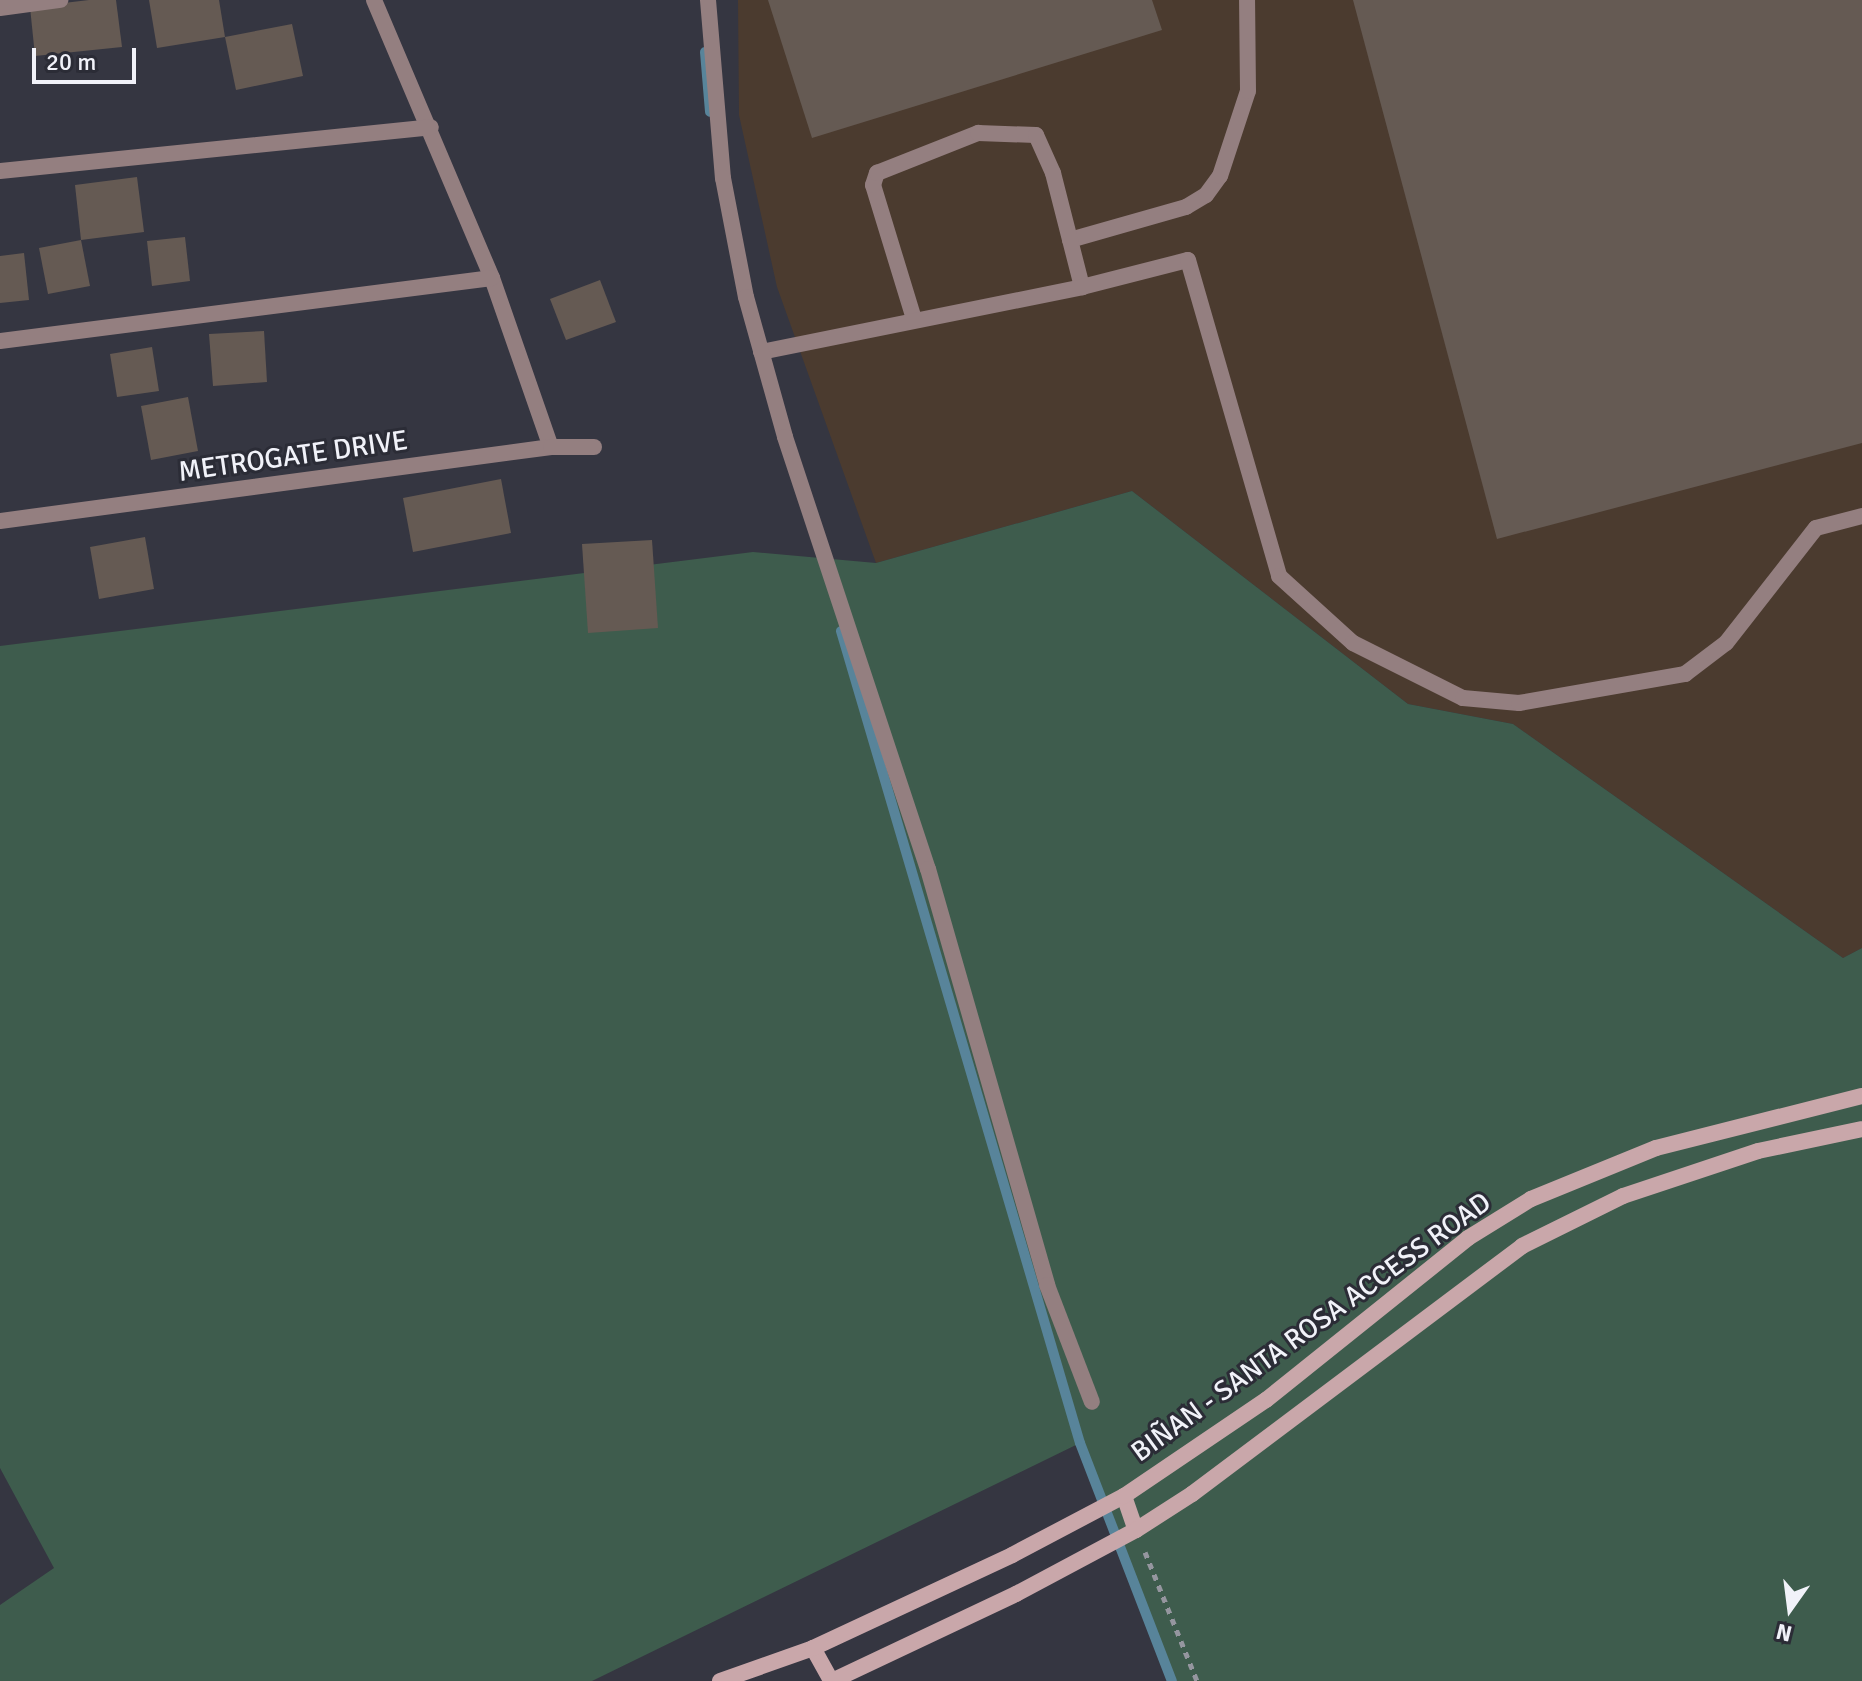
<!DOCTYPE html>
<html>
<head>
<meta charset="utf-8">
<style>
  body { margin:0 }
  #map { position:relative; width:1862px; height:1681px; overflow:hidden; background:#353641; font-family:Signika,sans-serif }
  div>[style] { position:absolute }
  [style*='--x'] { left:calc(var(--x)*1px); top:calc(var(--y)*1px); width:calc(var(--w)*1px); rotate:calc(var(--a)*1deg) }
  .industrial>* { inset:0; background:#4b3b2f }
  .green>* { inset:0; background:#3e5c4d }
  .stream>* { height:10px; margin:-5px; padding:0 5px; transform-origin:5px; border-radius:5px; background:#58849a }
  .building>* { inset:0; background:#655a53 }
  .path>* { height:5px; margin-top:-2.5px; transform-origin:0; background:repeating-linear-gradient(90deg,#95969f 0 6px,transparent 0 12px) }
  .lane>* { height:16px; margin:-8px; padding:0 8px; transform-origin:8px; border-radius:8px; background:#947f80 }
  .street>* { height:16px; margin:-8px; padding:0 8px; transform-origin:8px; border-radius:8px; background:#947f80 }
  .secondary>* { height:16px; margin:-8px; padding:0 8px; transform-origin:8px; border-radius:8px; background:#c9a7aa }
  span { translate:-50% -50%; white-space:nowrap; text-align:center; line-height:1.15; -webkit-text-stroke:6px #2b2c36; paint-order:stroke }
  .street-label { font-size:28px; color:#f1f2f9 }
  .north { position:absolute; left:1750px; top:1569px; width:80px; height:80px; -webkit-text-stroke:6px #2b2c36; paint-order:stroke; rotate:194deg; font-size:22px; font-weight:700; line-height:32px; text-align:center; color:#f1f2f9 }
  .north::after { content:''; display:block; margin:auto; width:28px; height:36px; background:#f1f2f9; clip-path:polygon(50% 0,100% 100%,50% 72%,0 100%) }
  .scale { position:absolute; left:32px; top:48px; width:104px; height:36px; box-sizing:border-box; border:4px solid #f1f2f9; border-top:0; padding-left:10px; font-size:24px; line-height:28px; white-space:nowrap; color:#f1f2f9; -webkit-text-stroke:6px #2b2c36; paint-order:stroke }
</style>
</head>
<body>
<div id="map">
  <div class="industrial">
    <i style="clip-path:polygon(738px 0,1862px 0,1862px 948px,1843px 958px,1513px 724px,1408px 704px,1132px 491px,876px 563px,777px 287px,739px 115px)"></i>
  </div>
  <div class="green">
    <i style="clip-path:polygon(1132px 491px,1408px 704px,1513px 724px,1843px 958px,1862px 948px,1862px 1681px,1172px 1681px,1080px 1443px,592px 1681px,0 1681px,0 1605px,54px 1568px,0 1468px,0 646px,753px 552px,876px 563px)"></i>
  </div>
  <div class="stream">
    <i style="--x:705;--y:52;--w:60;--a:85.2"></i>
    <i style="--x:841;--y:631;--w:846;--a:73.6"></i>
    <i style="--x:1080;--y:1443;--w:255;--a:68.9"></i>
  </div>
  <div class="building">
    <i style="clip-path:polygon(89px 0,116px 0,122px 47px,35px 56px,30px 7px)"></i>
    <i style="clip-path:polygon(149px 0,219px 0,225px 37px,157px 48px)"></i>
    <i style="clip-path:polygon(768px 0,1152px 0,1162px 30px,812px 138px)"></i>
    <i style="clip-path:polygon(1353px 0,1862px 0,1862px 443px,1497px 539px)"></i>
    <i style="clip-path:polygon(292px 24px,303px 76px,236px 90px,225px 37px)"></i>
    <i style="clip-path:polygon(137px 177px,144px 232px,81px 240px,75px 185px)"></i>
    <i style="clip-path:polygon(185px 237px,190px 281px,152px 286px,147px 241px)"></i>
    <i style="clip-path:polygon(81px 240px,90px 286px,48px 294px,39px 248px)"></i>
    <i style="clip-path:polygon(24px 253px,29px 300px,0 303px,0 256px)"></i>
    <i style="clip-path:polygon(600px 280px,616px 322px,566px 340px,550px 299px)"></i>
    <i style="clip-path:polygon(264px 331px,267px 382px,213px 386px,209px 334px)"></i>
    <i style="clip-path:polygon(152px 347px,159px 391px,117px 397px,110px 354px)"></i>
    <i style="clip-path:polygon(188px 397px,198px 451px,151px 460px,141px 406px)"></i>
    <i style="clip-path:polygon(501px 479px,511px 533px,413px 552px,403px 498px)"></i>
    <i style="clip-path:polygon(145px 537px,154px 589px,99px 599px,90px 547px)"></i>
    <i style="clip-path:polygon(652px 540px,658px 628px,588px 633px,582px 544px)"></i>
  </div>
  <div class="path">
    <i style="--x:1145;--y:1552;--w:139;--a:68"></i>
  </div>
  <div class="lane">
    <i style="--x:1070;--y:240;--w:121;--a:-15.9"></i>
    <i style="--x:1186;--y:207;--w:23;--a:-31"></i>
    <i style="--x:1206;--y:195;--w:24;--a:-54"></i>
    <i style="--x:1220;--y:176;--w:89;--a:-71.8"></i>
    <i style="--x:1248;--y:91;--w:91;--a:-90.6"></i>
    <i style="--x:914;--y:319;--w:140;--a:-107"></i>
    <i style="--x:873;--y:185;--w:13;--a:-72"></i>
    <i style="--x:877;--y:173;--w:109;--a:-21.6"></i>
    <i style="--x:978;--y:133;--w:58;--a:2"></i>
    <i style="--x:1036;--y:135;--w:42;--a:65.9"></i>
    <i style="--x:1053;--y:173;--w:118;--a:75.7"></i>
    <i style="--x:761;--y:352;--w:328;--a:-11.4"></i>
    <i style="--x:1082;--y:287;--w:109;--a:-14.3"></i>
    <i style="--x:1188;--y:260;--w:329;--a:73.9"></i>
    <i style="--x:1279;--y:576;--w:100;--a:42.2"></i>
    <i style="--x:1353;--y:643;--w:123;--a:26.6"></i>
    <i style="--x:1463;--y:698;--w:56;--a:5.1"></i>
    <i style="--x:1519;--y:703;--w:169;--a:-9.9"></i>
    <i style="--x:1685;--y:674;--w:51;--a:-37.1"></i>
    <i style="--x:1726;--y:643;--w:146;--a:-52"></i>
    <i style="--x:1816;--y:528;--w:48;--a:-14.6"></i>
  </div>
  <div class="street">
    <i style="--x:374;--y:0;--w:302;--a:67"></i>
    <i style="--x:492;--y:278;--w:179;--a:70.8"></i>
    <i style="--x:708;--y:0;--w:179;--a:85.2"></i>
    <i style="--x:723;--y:178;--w:121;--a:79.1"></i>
    <i style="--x:746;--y:297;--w:145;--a:74.4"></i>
    <i style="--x:785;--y:437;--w:455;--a:71.7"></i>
    <i style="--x:928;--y:869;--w:433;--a:74"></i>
    <i style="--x:1047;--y:1285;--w:125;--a:69"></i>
    <i style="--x:0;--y:8;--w:61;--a:-7.6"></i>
    <i style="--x:0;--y:171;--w:433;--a:-5.8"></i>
    <i style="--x:0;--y:341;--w:496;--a:-7.3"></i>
    <i style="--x:0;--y:521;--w:556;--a:-7.65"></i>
    <i style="--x:551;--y:447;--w:43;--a:0"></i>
  </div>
  <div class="secondary">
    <i style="--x:1124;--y:1496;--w:36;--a:71"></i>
    <i style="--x:813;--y:1648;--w:38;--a:61"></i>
    <i style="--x:720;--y:1681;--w:99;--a:-19.5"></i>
    <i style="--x:813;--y:1648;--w:220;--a:-25"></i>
    <i style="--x:1012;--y:1555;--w:127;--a:-27.8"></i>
    <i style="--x:1124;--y:1496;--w:171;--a:-34.1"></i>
    <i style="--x:1266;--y:1400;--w:259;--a:-38.7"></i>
    <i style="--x:1468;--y:1238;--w:74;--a:-31.8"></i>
    <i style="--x:1531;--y:1199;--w:135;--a:-22.2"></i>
    <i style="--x:1656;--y:1148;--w:212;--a:-14.2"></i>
    <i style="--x:832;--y:1681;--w:204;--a:-25.3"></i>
    <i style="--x:1016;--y:1594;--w:136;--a:-28.1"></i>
    <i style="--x:1136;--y:1530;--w:67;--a:-32.7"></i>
    <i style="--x:1192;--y:1494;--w:413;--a:-36.9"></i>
    <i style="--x:1522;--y:1246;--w:113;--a:-26.3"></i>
    <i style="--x:1623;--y:1196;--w:142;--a:-18.4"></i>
    <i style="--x:1758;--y:1151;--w:106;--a:-11.9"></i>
  </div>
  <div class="street-label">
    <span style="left:293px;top:456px;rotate:-8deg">METROGATE DRIVE</span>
    <span style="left:1311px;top:1327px;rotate:-36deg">BIÑAN - SANTA ROSA ACCESS ROAD</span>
  </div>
  <div class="north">N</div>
  <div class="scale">20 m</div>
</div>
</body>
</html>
